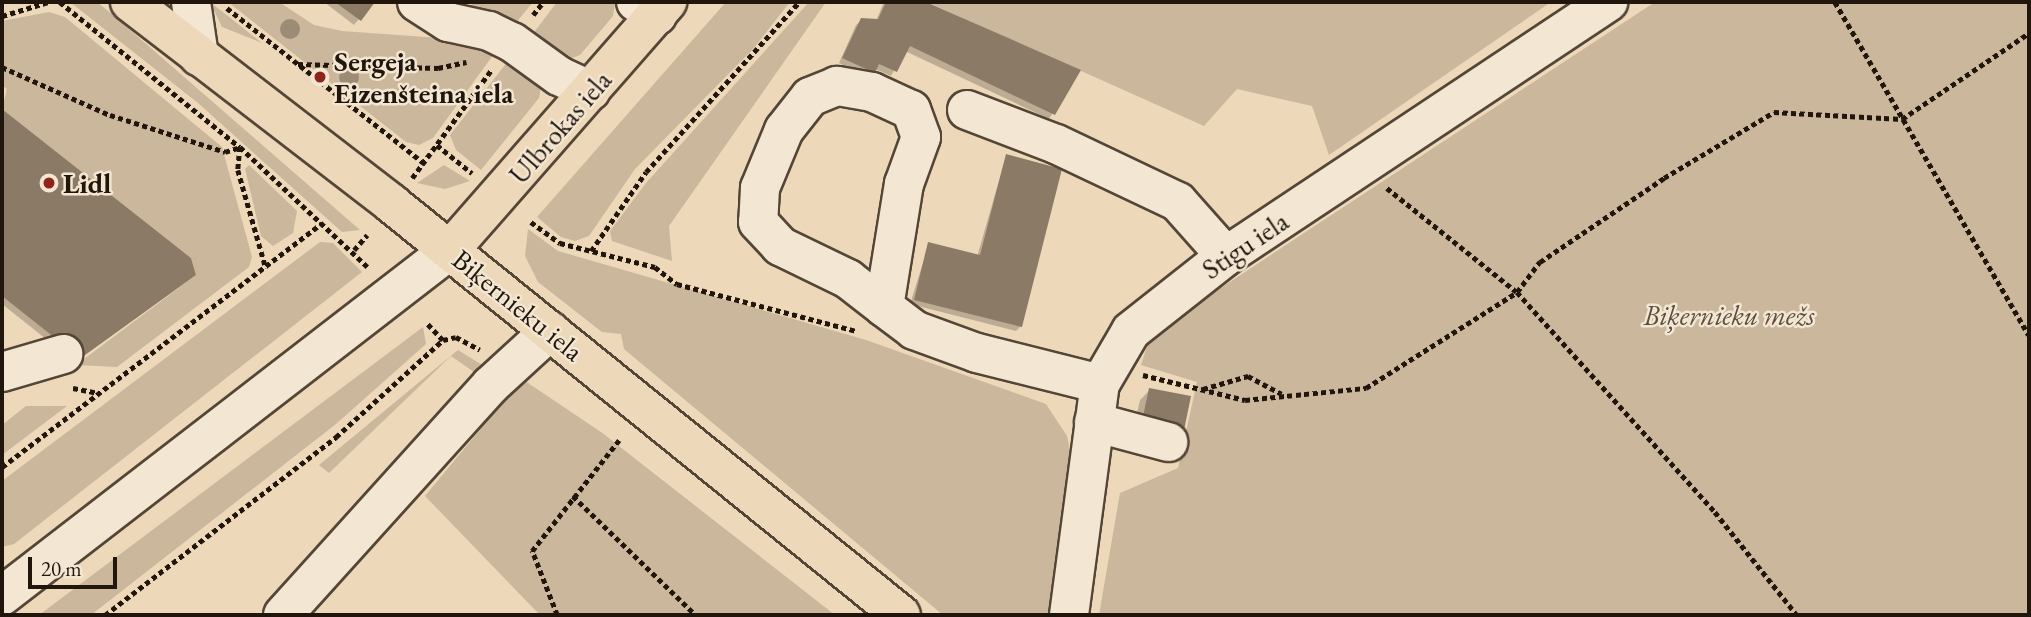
<!DOCTYPE html>
<html>
<head>
<meta charset="utf-8">
<style>
  body { margin:0 }
  #map { position:relative; width:2031px; height:617px; overflow:hidden; background:#edd8b9; font-family:"EB Garamond",serif }
  div>[style] { position:absolute }
  [style*='--x'] { left:calc(var(--x)*1px); top:calc(var(--y)*1px); width:calc(var(--w)*1px); rotate:calc(var(--a)*1deg) }
  .green>* { inset:0; background:#cab79c }
  .shadow>* { inset:0; background:#0003 }
  .building>* { inset:0; background:#8b7b66 }
  .path>* { height:4.5px; margin-top:-2.25px; transform-origin:0; background:repeating-linear-gradient(90deg,#21160c 0 5px,transparent 0 8.5px) }
  .roads { filter:drop-shadow(2px 0 #544637) drop-shadow(-2px 0 #544637) drop-shadow(0 2px #544637) drop-shadow(0 -2px #544637) }
  .minor>* { height:38px; margin:-19px; padding:0 19px; transform-origin:19px; border-radius:19px; background:#f3e6d2 }
  .major>* { height:38px; margin:-19px; padding:0 19px; transform-origin:19px; border-radius:19px; background:#edd8b9 }
  .trees>* { width:20px; height:20px; margin:-10px; border-radius:50%; background:#9d8c75 }
  .dots>* { width:19px; height:19px; translate:-50% -50%; box-sizing:border-box; border:4px solid #f3e6d2; border-radius:50% }
  span { translate:-50% -50%; white-space:nowrap; text-align:center; line-height:1.15; -webkit-text-stroke:5px #f3e6d2; paint-order:stroke }
  .poi-label { font-size:28px; color:#21160c; font-weight:700 }
  .left { translate:0 -50%; text-align:left }
  .street-label { font-size:28px; color:#21160c }
  .park-label { font-size:28px; color:#5c4e3e; font-style:italic }
  .frame { position:absolute; inset:0; border:4px solid #21160c; pointer-events:none }
  .scale { position:absolute; left:28px; top:557px; width:89px; height:32px; box-sizing:border-box; border:4px solid #21160c; border-top:0; padding-left:9px; font-size:21px; line-height:24px; white-space:nowrap; color:#21160c; -webkit-text-stroke:5px #f3e6d2; paint-order:stroke }
</style>
</head>
<body>
<div id="map">
  <div class="green">
    <i style="clip-path:polygon(70px 2px,97px 2px,114px 16px,360px 230px,342px 232px,198px 103px)"></i>
    <i style="clip-path:polygon(210px 2px,262px 43px,222px 27px)"></i>
    <i style="clip-path:polygon(228px 2px,279px 2px,314px 25px,342px 31px,468px 40px,499px 47px,433px 138px,419px 145px,406px 142px)"></i>
    <i style="clip-path:polygon(474px 2px,533px 2px,510px 30px,465px 13px)"></i>
    <i style="clip-path:polygon(557px 2px,615px 3px,613px 16px,580px 55px,564px 61px,529px 39px)"></i>
    <i style="clip-path:polygon(726px 2px,790px 2px,753px 49px,635px 169px,589px 236px,575px 241px,561px 237px,537px 217px)"></i>
    <i style="clip-path:polygon(809px 2px,826px 2px,669px 226px,672px 261px,612px 241px,610px 231px,646px 183px)"></i>
    <i style="clip-path:polygon(927px 2px,1551px 2px,1329px 155px,1312px 106px,1237px 89px,1204px 126px)"></i>
    <i style="clip-path:polygon(1655px 2px,2029px 2px,2029px 615px,1099px 615px,1120px 493px,1178px 468px,1197px 382px,1141px 365px,1151px 334px)"></i>
    <i style="clip-path:polygon(49px 12px,65px 17px,222px 147px,252px 257px,249px 267px,117px 367px,76px 365px,196px 275px,191px 258px,2px 109px,7px 89px,2px 85px,2px 21px)"></i>
    <i style="clip-path:polygon(512px 56px,541px 87px,539px 98px,481px 170px,456px 150px,450px 135px)"></i>
    <i style="clip-path:polygon(249px 165px,297px 211px,293px 233px,273px 246px,261px 236px,245px 169px)"></i>
    <i style="clip-path:polygon(444px 165px,470px 181px,445px 189px,417px 183px)"></i>
    <i style="clip-path:polygon(528px 229px,558px 251px,866px 340px,1046px 404px,1067px 436px,1073px 465px,1052px 615px,943px 615px,624px 349px,621px 334px,602px 332px,538px 282px,525px 256px)"></i>
    <i style="clip-path:polygon(320px 242px,333px 243px,362px 272px,14px 544px,2px 547px,2px 481px)"></i>
    <i style="clip-path:polygon(423px 327px,426px 344px,336px 424px,91px 615px,39px 615px)"></i>
    <i style="clip-path:polygon(458px 350px,495px 373px,487px 381px,451px 356px,329px 473px,319px 465px)"></i>
    <i style="clip-path:polygon(512px 378px,525px 381px,601px 432px,835px 615px,540px 615px,425px 496px,507px 397px)"></i>
    <i style="clip-path:polygon(26px 406px,67px 406px,2px 455px,2px 425px)"></i>
  </div>
  <div class="shadow">
    <i style="clip-path:polygon(324px 2px,373px 2px,354px 25px)"></i>
    <i style="clip-path:polygon(884px 2px,922px 2px,1078px 71px,1049px 119px,905px 51px,891px 76px,875px 69px,868px 77px,839px 63px,856px 25px,862px 20px,876px 21px)"></i>
    <i style="clip-path:polygon(2px 111px,190px 259px,51px 343px,2px 304px)"></i>
    <i style="clip-path:polygon(1006px 156px,1021px 326px,1016px 331px,910px 304px,929px 244px,977px 257px)"></i>
    <i style="clip-path:polygon(1150px 390px,1189px 398px,1132px 436px,1140px 400px)"></i>
  </div>
  <div class="building">
    <i style="clip-path:polygon(335px 2px,375px 2px,361px 21px)"></i>
    <i style="clip-path:polygon(886px 2px,926px 2px,1081px 70px,1055px 115px,910px 46px,897px 72px,879px 64px,875px 73px,842px 58px,861px 18px,878px 19px)"></i>
    <i style="clip-path:polygon(2px 109px,191px 258px,196px 275px,74px 363px,55px 338px,2px 296px)"></i>
    <i style="clip-path:polygon(1006px 154px,1062px 169px,1022px 327px,914px 300px,928px 242px,980px 255px)"></i>
    <i style="clip-path:polygon(1149px 388px,1191px 396px,1183px 435px,1141px 426px)"></i>
  </div>
  <div class="path">
    <i style="--x:60;--y:2;--w:231;--a:38.9"></i>
    <i style="--x:240;--y:147;--w:175;--a:43.2"></i>
    <i style="--x:1835;--y:2;--w:385;--a:59.8"></i>
    <i style="--x:227;--y:8;--w:251;--a:38.2"></i>
    <i style="--x:533;--y:15;--w:16;--a:-52"></i>
    <i style="--x:2;--y:16;--w:48;--a:-16.9"></i>
    <i style="--x:298;--y:64;--w:140;--a:1.6"></i>
    <i style="--x:438;--y:68;--w:29;--a:-12"></i>
    <i style="--x:2;--y:67;--w:118;--a:24"></i>
    <i style="--x:110;--y:115;--w:121;--a:17.8"></i>
    <i style="--x:225;--y:152;--w:16;--a:-18"></i>
    <i style="--x:240;--y:147;--w:23;--a:95"></i>
    <i style="--x:238;--y:170;--w:102;--a:74.1"></i>
    <i style="--x:437;--y:145;--w:45;--a:38.7"></i>
    <i style="--x:412;--y:178;--w:135;--a:-53.7"></i>
    <i style="--x:1387;--y:188;--w:166;--a:38.7"></i>
    <i style="--x:1517;--y:292;--w:296;--a:48"></i>
    <i style="--x:1715;--y:512;--w:132;--a:51.5"></i>
    <i style="--x:531;--y:222;--w:36;--a:36"></i>
    <i style="--x:560;--y:243;--w:98;--a:14.2"></i>
    <i style="--x:655;--y:267;--w:28;--a:38"></i>
    <i style="--x:677;--y:284;--w:185;--a:14.7"></i>
    <i style="--x:354;--y:250;--w:20;--a:-49"></i>
    <i style="--x:591;--y:251;--w:96;--a:-55.2"></i>
    <i style="--x:646;--y:172;--w:229;--a:-48"></i>
    <i style="--x:428;--y:324;--w:22;--a:47"></i>
    <i style="--x:443;--y:340;--w:13;--a:-13"></i>
    <i style="--x:456;--y:337;--w:27;--a:28"></i>
    <i style="--x:1143;--y:375;--w:105;--a:13.8"></i>
    <i style="--x:1245;--y:400;--w:122;--a:-5.7"></i>
    <i style="--x:1366;--y:388;--w:179;--a:-32.4"></i>
    <i style="--x:1517;--y:292;--w:38;--a:-53"></i>
    <i style="--x:1540;--y:262;--w:150;--a:-34.1"></i>
    <i style="--x:1664;--y:178;--w:128;--a:-31"></i>
    <i style="--x:1774;--y:112;--w:128;--a:3.1"></i>
    <i style="--x:1902;--y:119;--w:153;--a:-34.1"></i>
    <i style="--x:73;--y:388;--w:26;--a:11"></i>
    <i style="--x:1203;--y:389;--w:47;--a:-16.1"></i>
    <i style="--x:1248;--y:376;--w:38;--a:28"></i>
    <i style="--x:2;--y:467;--w:402;--a:-37.3"></i>
    <i style="--x:573;--y:496;--w:171;--a:44.1"></i>
    <i style="--x:105;--y:615;--w:292;--a:-37.6"></i>
    <i style="--x:336;--y:437;--w:144;--a:-42.2"></i>
    <i style="--x:557;--y:615;--w:69;--a:-111.3"></i>
    <i style="--x:532;--y:551;--w:141;--a:-51.9"></i>
  </div>
  <div class="roads">
    <div class="minor">
      <i style="--x:191;--y:2;--w:55;--a:81.6"></i>
      <i style="--x:417;--y:2;--w:37;--a:33"></i>
      <i style="--x:448;--y:22;--w:42;--a:12.4"></i>
      <i style="--x:489;--y:31;--w:25;--a:26"></i>
      <i style="--x:512;--y:42;--w:58;--a:35.9"></i>
      <i style="--x:559;--y:76;--w:35;--a:25"></i>
      <i style="--x:636;--y:2;--w:25;--a:32"></i>
      <i style="--x:967;--y:110;--w:95;--a:20.9"></i>
      <i style="--x:1056;--y:144;--w:135;--a:25.4"></i>
      <i style="--x:1178;--y:202;--w:72;--a:48.4"></i>
      <i style="--x:884;--y:307;--w:125;--a:-80.8"></i>
      <i style="--x:904;--y:184;--w:50;--a:-70.1"></i>
      <i style="--x:921;--y:137;--w:29;--a:-110"></i>
      <i style="--x:911;--y:110;--w:43;--a:-155.2"></i>
      <i style="--x:872;--y:92;--w:36;--a:-170"></i>
      <i style="--x:837;--y:86;--w:29;--a:158"></i>
      <i style="--x:810;--y:97;--w:42;--a:128.2"></i>
      <i style="--x:784;--y:130;--w:63;--a:112.5"></i>
      <i style="--x:760;--y:188;--w:34;--a:93"></i>
      <i style="--x:758;--y:222;--w:33;--a:47"></i>
      <i style="--x:780;--y:246;--w:76;--a:25.9"></i>
      <i style="--x:848;--y:279;--w:46;--a:37.9"></i>
      <i style="--x:884;--y:307;--w:38;--a:37"></i>
      <i style="--x:914;--y:330;--w:67;--a:20.1"></i>
      <i style="--x:977;--y:353;--w:127;--a:14.1"></i>
      <i style="--x:2;--y:372;--w:64;--a:-16.4"></i>
      <i style="--x:1094;--y:422;--w:77;--a:15.1"></i>
      <i style="--x:2;--y:596;--w:566;--a:-37.68"></i>
      <i style="--x:283;--y:615;--w:310;--a:-47.9"></i>
      <i style="--x:491;--y:385;--w:80;--a:-42.5"></i>
      <i style="--x:1069;--y:615;--w:233;--a:-82.4"></i>
      <i style="--x:1100;--y:384;--w:61;--a:-59.7"></i>
      <i style="--x:1131;--y:331;--w:121;--a:-38.3"></i>
      <i style="--x:1226;--y:256;--w:459;--a:-33.6"></i>
    </div>
    <div class="major">
      <i style="--x:130;--y:2;--w:331;--a:37.6"></i>
      <i style="--x:392;--y:204;--w:654;--a:38.92"></i>
      <i style="--x:450;--y:250;--w:330;--a:-48.8"></i>
    </div>
  </div>
  <div class="trees">
    <i style="left:290px;top:29px"></i>
    <i style="left:349px;top:77px"></i>
  </div>
  <div class="dots">
    <i style="left:320px;top:77px;background:#8f2418"></i>
    <i style="left:49px;top:183px;background:#8f2418"></i>
  </div>
  <div class="poi-label">
    <span class="left" style="left:334px;top:77px">Sergeja<br>Eizenšteina iela</span>
    <span class="left" style="left:63px;top:183px">Lidl</span>
  </div>
  <div class="street-label">
    <span style="left:560px;top:127px;rotate:-49deg">Ulbrokas iela</span>
    <span style="left:1245px;top:245px;rotate:-34deg">Stigu iela</span>
    <span style="left:518px;top:305px;rotate:39deg">Biķernieku iela</span>
  </div>
  <div class="park-label">
    <span style="left:1729px;top:315px">Biķernieku mežs</span>
  </div>
  <div class="frame"></div>
  <div class="scale">20 m</div>
</div>
</body>
</html>
